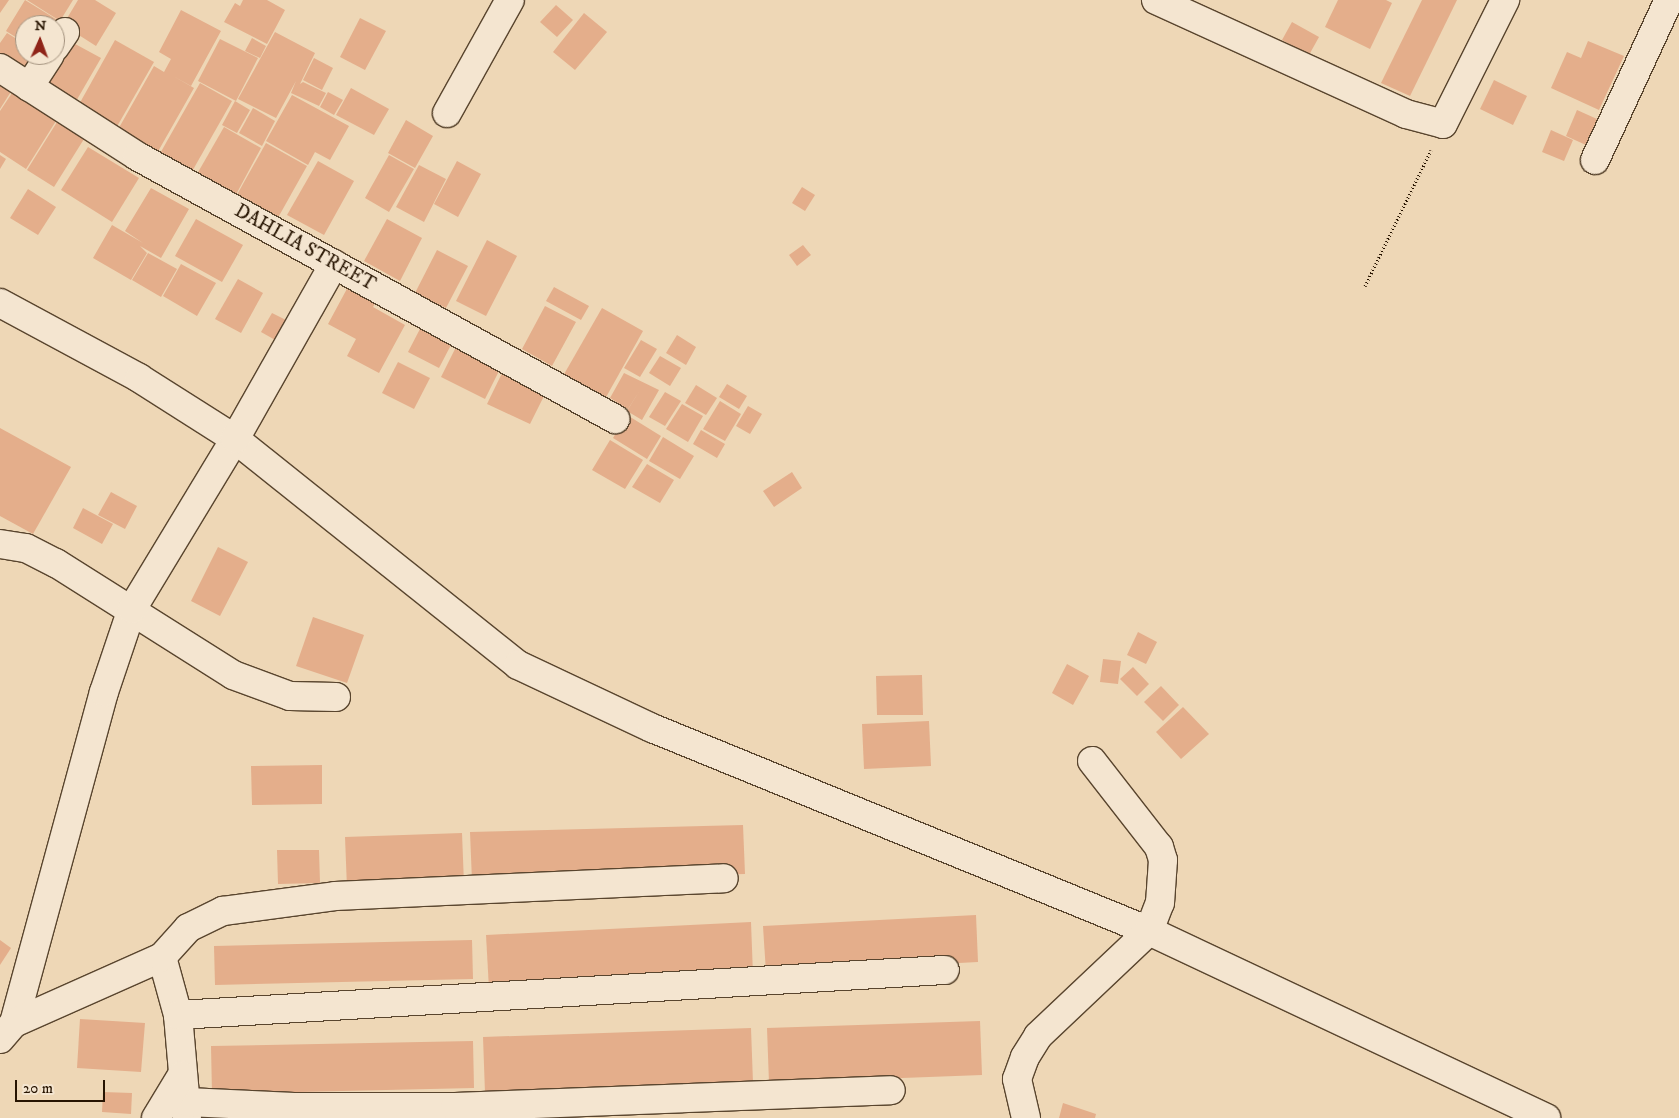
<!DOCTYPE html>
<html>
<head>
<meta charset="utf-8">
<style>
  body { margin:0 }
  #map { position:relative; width:1679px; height:1118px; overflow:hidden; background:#eed7b6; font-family:"IM FELL DW Pica",serif }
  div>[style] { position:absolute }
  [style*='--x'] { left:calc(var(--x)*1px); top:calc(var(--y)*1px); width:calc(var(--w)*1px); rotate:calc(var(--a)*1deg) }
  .building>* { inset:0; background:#e4ae8b }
  .path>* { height:3px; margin-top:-1.5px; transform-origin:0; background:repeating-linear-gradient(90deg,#271401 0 1px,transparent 0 3.5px) }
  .roads { filter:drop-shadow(1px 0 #59452e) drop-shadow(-1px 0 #59452e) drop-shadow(0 1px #59452e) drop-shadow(0 -1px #59452e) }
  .minor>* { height:28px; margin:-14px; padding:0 14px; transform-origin:14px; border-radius:14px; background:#f4e5d0 }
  span { translate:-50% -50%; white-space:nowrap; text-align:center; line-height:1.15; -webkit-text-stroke:4px #f4e5d0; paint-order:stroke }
  .street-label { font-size:19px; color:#271401 }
  .north { position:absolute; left:15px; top:15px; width:50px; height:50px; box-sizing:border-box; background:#f4e5d0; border:1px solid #a2917d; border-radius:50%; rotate:2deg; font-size:14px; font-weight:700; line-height:20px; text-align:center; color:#271401 }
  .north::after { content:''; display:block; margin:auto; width:18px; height:22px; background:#8f2418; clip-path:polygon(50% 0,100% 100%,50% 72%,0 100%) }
  .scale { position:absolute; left:15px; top:1080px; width:90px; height:22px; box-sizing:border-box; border:2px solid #271401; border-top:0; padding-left:6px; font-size:15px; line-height:18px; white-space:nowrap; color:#271401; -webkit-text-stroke:4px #f4e5d0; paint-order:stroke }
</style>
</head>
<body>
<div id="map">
  <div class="building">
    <i style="clip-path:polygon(0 0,9px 0,0 13px)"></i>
    <i style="clip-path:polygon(25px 0,59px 21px,55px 25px,25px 25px,25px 43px,6px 31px)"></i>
    <i style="clip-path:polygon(27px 0,73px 0,60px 21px)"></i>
    <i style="clip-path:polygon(78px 0,95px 0,116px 13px,96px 46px,63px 25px)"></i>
    <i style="clip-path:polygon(243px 0,267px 0,285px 10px,267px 44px,224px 22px,235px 3px,240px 6px)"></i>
    <i style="clip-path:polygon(1338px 0,1386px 0,1392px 3px,1370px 49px,1325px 27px)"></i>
    <i style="clip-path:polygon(1422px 0,1457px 0,1410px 96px,1381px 83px)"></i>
    <i style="clip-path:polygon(556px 5px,573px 20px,557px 37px,540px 22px)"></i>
    <i style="clip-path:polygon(181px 10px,221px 31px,191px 86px,173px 76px,194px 88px,156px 155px,116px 133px,154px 66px,164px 72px,171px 59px,159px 52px)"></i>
    <i style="clip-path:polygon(584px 13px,607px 32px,575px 70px,553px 52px)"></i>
    <i style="clip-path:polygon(360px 18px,386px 31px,365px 70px,340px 57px)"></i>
    <i style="clip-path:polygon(1292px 22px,1319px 37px,1309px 55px,1282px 40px)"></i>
    <i style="clip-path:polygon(275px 32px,315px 53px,300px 84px,303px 82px,326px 93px,319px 106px,291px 93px,296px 81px,276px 118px,238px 99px)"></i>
    <i style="clip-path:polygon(7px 33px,25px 44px,25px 55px,34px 55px,24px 71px,0 55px,0 43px)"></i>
    <i style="clip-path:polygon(252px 38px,266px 46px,260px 58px,245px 51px)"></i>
    <i style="clip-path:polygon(66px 39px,101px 58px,75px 103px,41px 84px)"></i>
    <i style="clip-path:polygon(220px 39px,258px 58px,236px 101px,198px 81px)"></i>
    <i style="clip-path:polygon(115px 40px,154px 62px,115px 130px,77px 108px)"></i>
    <i style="clip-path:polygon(1588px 41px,1624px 56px,1599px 110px,1551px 88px,1567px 52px,1581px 58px)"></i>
    <i style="clip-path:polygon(314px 58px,333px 68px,322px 90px,303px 80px)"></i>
    <i style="clip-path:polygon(1494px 80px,1527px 96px,1513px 125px,1480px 109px)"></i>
    <i style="clip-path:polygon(0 83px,12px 90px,0 109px)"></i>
    <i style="clip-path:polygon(200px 83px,232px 101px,190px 175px,158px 157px)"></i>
    <i style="clip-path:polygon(351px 88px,389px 109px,374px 135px,336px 115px)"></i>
    <i style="clip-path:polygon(328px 92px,343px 100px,334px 115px,320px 107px)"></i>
    <i style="clip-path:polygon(12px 93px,56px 121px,26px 169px,0 152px,0 111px)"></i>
    <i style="clip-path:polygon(292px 95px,349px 126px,330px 160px,315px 152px,308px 165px,266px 141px)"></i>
    <i style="clip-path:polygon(235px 101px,250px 110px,237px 133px,222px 125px)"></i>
    <i style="clip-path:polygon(253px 108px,275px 121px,262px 146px,239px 133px)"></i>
    <i style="clip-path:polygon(1577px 110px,1597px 119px,1586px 145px,1566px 136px)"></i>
    <i style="clip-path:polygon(406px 120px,433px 136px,415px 168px,388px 153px)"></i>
    <i style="clip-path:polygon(57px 122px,84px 139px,54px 187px,27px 170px)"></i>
    <i style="clip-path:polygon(224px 127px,261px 148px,232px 202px,193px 181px)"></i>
    <i style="clip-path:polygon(1551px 130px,1573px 140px,1564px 161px,1542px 152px)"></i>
    <i style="clip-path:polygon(266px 143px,307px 166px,275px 223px,234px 200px)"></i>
    <i style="clip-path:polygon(88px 147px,139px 178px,112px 222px,61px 190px)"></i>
    <i style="clip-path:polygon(0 155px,6px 159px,0 169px)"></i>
    <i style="clip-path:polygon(389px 155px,414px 169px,389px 212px,365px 198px)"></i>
    <i style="clip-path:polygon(318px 161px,354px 181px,324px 235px,287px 215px)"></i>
    <i style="clip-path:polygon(457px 161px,481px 174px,458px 217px,434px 204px)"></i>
    <i style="clip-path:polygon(419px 165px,446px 179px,424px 222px,396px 207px)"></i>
    <i style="clip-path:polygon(802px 187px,815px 195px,805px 211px,792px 203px)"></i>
    <i style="clip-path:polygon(151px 188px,189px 209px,161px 258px,140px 246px,147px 253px,131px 280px,93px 258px,112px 225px,143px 243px,125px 231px)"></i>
    <i style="clip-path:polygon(28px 189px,56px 207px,38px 235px,10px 218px)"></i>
    <i style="clip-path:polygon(196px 219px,243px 245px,222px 282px,175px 256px)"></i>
    <i style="clip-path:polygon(387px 219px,422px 238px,400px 281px,364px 261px)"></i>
    <i style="clip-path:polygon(487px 240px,517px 256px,486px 316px,456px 301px)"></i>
    <i style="clip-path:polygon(803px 245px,811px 255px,797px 266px,789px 255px)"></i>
    <i style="clip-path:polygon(437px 250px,468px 266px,446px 308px,415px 293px)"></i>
    <i style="clip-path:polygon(148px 253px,177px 269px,161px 297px,132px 280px)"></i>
    <i style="clip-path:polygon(181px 264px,216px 283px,197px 316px,163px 296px)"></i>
    <i style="clip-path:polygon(238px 279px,263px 293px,241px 333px,215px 319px)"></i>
    <i style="clip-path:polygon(349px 285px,377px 300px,373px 307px,405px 325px,379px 373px,347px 356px,356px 339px,328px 324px)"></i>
    <i style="clip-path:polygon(554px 287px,589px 306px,581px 320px,546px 301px)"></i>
    <i style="clip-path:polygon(545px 306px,576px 322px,552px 366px,522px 349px)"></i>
    <i style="clip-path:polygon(602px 308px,643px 331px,605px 399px,563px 376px)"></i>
    <i style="clip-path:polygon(272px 313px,288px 321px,277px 341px,261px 332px)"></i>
    <i style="clip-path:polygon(421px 327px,452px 343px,439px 368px,408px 352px)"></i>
    <i style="clip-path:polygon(677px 335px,696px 347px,686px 365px,666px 353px)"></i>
    <i style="clip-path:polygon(641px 340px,657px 349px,640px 377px,624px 368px)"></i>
    <i style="clip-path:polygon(456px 347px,500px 369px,485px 399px,441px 377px)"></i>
    <i style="clip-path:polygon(660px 356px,681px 368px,670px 386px,649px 373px)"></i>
    <i style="clip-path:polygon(398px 362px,430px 378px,414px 409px,382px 393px)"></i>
    <i style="clip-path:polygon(505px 367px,548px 388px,530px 424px,487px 404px)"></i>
    <i style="clip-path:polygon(624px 373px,659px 390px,642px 420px,627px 411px,640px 390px,628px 409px,610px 398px)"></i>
    <i style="clip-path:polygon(727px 384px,747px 396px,739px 409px,719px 397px)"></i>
    <i style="clip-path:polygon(696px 385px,717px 398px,706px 415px,685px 403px)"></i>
    <i style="clip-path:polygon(665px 392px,681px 401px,665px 426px,649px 417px)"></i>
    <i style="clip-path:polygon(720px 401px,741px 414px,725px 441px,703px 429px)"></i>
    <i style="clip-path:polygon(682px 404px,703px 416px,688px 442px,666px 429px)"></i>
    <i style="clip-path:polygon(748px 406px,762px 414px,750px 434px,736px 426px)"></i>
    <i style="clip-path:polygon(627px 415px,661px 436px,647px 459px,613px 438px)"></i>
    <i style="clip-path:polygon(0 428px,71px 467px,33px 534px,0 516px)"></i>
    <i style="clip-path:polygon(701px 430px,725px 444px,717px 458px,693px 444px)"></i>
    <i style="clip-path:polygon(663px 437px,694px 456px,680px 479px,649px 461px)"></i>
    <i style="clip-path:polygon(610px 440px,643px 460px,625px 489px,592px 470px)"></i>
    <i style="clip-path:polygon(647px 464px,674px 480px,660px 503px,632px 487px)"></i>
    <i style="clip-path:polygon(792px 472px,802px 488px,774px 507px,763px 491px)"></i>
    <i style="clip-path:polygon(111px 492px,137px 506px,125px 529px,98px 515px)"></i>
    <i style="clip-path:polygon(83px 508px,113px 524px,102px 544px,73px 528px)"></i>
    <i style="clip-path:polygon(218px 547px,248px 562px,220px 616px,191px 601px)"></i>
    <i style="clip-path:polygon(313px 617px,364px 635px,347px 683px,296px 666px)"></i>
    <i style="clip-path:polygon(1138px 632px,1157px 642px,1146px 664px,1127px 655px)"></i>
    <i style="clip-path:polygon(1103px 659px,1121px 661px,1118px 684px,1100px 682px)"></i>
    <i style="clip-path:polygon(1067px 664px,1089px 676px,1073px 705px,1052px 693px)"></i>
    <i style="clip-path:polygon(1133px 667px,1149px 684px,1137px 696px,1120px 679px)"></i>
    <i style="clip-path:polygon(922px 675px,923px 715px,877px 715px,876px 676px)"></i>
    <i style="clip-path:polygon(1161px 686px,1179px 705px,1163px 721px,1144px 702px)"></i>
    <i style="clip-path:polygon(1183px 707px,1209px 734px,1181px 759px,1156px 732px)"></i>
    <i style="clip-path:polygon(929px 721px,931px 766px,864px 769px,862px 724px)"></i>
    <i style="clip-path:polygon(322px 765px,322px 804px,252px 805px,251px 766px)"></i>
    <i style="clip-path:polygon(743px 825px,745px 874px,472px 881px,470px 832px)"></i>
    <i style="clip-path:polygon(462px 833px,464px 884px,347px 888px,345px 837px)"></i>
    <i style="clip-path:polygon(277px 850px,319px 850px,320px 883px,278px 884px)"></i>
    <i style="clip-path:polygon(976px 915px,978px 962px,766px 973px,763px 926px)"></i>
    <i style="clip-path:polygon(751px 922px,753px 975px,489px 989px,486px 935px)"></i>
    <i style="clip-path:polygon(0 940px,11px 948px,0 965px)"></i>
    <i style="clip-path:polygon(472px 940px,473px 979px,215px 985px,214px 946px)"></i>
    <i style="clip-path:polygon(80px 1019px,145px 1023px,141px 1072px,77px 1068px)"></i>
    <i style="clip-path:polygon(980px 1021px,982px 1075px,769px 1083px,767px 1028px)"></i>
    <i style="clip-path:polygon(751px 1028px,753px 1083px,485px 1093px,483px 1037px)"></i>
    <i style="clip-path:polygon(473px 1041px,474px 1088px,212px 1094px,211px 1046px)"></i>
    <i style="clip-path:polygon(103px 1092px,132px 1093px,131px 1114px,102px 1112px)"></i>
    <i style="clip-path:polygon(1063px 1103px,1096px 1114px,1095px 1118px,1059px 1118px)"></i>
  </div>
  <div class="path">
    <i style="--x:1365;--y:286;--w:151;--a:-64.1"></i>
  </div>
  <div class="roads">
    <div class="minor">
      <i style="--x:1156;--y:0;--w:275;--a:24.5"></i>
      <i style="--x:1406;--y:114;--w:38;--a:15"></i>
      <i style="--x:1443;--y:124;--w:139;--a:-63.4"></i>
      <i style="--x:55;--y:47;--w:18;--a:-56"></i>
      <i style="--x:0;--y:68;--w:163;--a:32.7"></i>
      <i style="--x:137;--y:156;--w:546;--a:28.82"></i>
      <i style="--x:29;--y:87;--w:38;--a:-57"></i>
      <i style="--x:447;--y:113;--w:129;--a:-60.9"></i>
      <i style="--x:1595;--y:160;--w:176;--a:-65.2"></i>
      <i style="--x:0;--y:303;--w:158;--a:28.3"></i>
      <i style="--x:139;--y:378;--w:114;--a:32.4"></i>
      <i style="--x:235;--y:439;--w:362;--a:38.6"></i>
      <i style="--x:518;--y:665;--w:148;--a:25.2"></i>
      <i style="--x:652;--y:728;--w:537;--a:22.22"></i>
      <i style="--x:1149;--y:931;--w:439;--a:25.2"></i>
      <i style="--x:0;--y:544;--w:26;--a:9"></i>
      <i style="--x:26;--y:548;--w:34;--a:27"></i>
      <i style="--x:56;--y:563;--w:209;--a:32.3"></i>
      <i style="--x:233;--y:675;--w:61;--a:20.2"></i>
      <i style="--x:290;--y:696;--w:46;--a:1.2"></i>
      <i style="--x:162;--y:957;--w:60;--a:74.6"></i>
      <i style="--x:178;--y:1015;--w:103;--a:85"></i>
      <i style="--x:178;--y:1015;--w:768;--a:-3.36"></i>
      <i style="--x:14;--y:1023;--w:343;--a:-74.8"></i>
      <i style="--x:104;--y:692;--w:88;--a:-71.4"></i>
      <i style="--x:132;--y:609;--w:199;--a:-58.8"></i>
      <i style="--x:235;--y:439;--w:201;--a:-60.5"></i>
      <i style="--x:0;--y:1039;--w:21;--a:-49"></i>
      <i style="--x:14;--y:1023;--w:162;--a:-24"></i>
      <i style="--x:162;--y:957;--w:39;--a:-48"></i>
      <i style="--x:188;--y:928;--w:39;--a:-26"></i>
      <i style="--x:223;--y:911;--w:113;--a:-7.6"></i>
      <i style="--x:335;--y:896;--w:389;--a:-2.6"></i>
      <i style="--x:187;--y:1102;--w:107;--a:2.7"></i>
      <i style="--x:294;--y:1107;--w:161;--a:0"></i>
      <i style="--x:455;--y:1107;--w:436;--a:-2.2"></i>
      <i style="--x:156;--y:1118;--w:50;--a:-58.8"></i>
      <i style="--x:1026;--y:1118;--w:40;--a:-103"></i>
      <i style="--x:1017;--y:1079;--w:23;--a:-70"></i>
      <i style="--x:1025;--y:1057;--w:25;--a:-58"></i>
      <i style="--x:1038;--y:1036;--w:153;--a:-43.4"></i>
      <i style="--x:1149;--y:931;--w:30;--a:-69"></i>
      <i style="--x:1160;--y:903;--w:43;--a:-86"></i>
      <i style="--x:1163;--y:860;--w:14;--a:-107"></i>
      <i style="--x:1159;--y:847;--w:109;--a:-127.9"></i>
    </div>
  </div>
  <div class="street-label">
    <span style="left:305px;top:248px;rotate:29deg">DAHLIA STREET</span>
  </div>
  <div class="north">N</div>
  <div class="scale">20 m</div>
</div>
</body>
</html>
